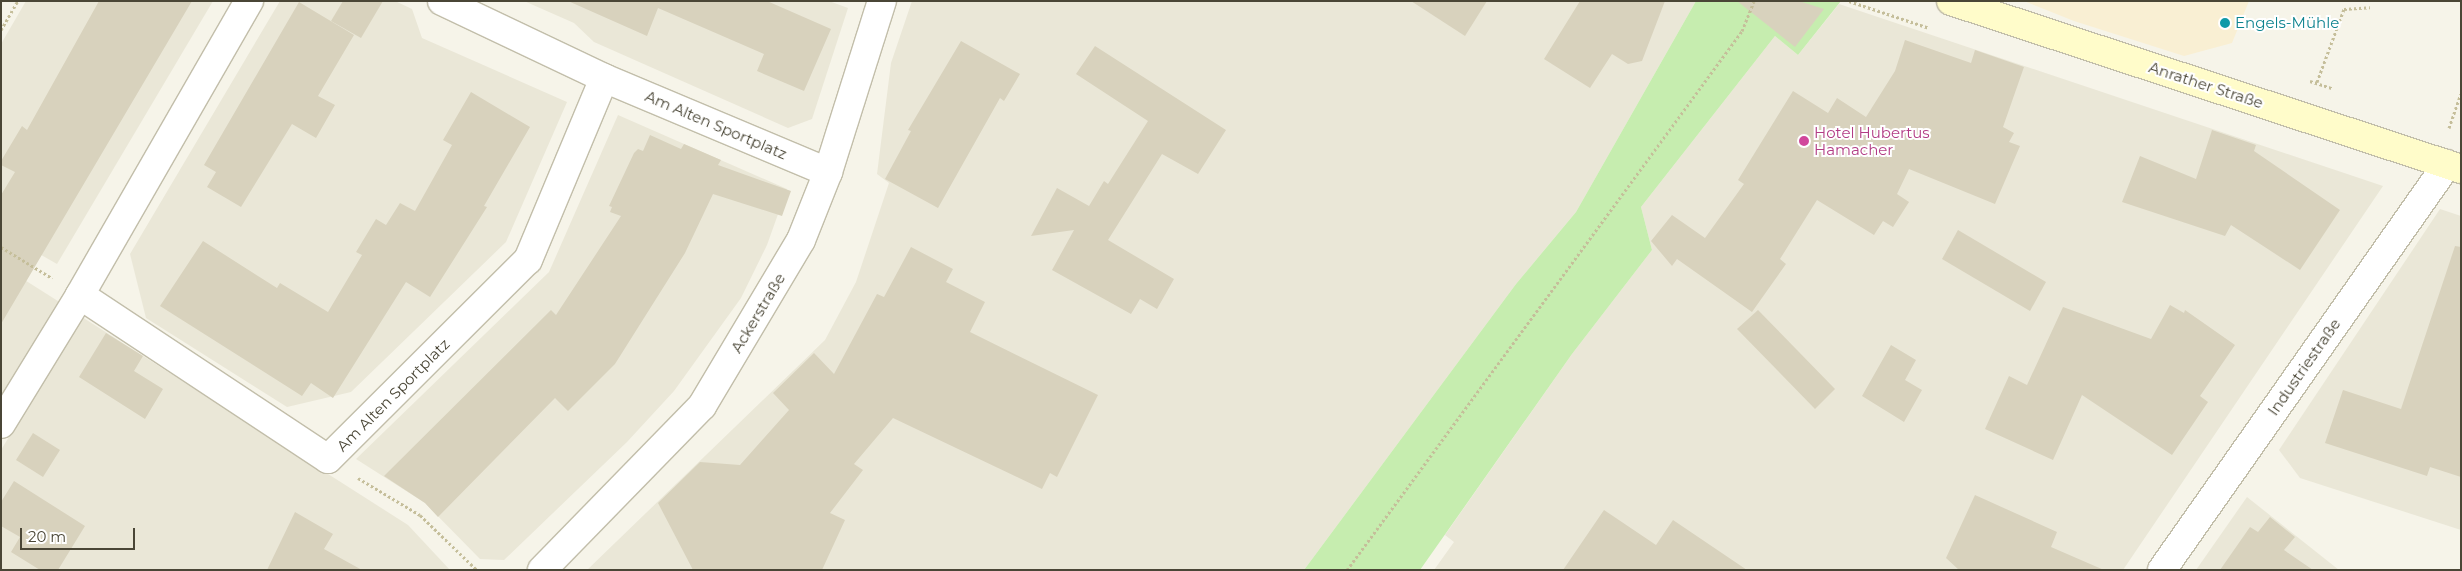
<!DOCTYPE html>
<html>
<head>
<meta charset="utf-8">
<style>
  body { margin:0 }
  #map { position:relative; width:2462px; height:571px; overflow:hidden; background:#f6f4e9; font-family:Montserrat,sans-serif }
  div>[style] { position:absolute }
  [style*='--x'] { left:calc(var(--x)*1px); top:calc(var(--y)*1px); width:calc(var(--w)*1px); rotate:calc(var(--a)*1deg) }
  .residential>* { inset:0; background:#eae7d7 }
  .commercial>* { inset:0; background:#f9efd3 }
  .green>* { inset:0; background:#c6edaf }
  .building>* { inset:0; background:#d8d2bd }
  .path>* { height:3px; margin-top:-1.5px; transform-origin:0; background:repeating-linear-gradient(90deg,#c5be9a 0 2.5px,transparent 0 5px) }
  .roads { filter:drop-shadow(1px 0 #c2beaa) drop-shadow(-1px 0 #c2beaa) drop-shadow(0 1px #c2beaa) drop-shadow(0 -1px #c2beaa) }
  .street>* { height:28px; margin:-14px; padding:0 14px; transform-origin:14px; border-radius:14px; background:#fff }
  .secondary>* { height:28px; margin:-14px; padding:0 14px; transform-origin:14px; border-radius:14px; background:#fffcca }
  .dots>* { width:14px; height:14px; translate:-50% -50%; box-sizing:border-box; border:2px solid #fff; border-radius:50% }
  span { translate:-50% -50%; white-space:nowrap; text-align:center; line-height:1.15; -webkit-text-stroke:4px #fff; paint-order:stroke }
  .culture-label { font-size:15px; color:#0d838f }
  .left { translate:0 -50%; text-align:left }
  .street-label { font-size:15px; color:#4a4636 }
  .hotel-label { font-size:15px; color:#b23c85 }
  .frame { position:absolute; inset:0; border:2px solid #4a4636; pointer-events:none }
  .scale { position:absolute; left:20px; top:528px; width:115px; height:22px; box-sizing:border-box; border:2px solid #4a4636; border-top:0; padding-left:6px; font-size:15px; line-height:18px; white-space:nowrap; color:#4a4636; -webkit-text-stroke:4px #fff; paint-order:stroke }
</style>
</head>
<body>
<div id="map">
  <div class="residential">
    <i style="clip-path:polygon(26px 1px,213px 1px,57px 264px,1px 232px,1px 44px)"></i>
    <i style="clip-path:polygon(280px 1px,395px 1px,412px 9px,422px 38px,567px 102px,506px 242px,351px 392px,287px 407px,146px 318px,130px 254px)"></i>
    <i style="clip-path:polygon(524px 1px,829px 1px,848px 8px,812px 119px,788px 128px,594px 42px,574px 23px)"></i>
    <i style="clip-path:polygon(912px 1px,1696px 1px,1576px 212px,1516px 284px,1304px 570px,587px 570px,825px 340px,856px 282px,889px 183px,877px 174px,891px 63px)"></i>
    <i style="clip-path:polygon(1839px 4px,2383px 186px,2123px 570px,1434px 570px,1454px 542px,1445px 535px,1572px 354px,1652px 250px,1641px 207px,1775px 36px,1798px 55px)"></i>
    <i style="clip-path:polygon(618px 115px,787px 189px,767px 245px,741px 298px,674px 391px,627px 442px,504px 560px,480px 559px,425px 503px,356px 459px,549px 272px)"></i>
    <i style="clip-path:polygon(2440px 209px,2461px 216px,2461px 530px,2300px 478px,2279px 450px)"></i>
    <i style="clip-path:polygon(1px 265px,61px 303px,1px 396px)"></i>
    <i style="clip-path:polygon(82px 317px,408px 525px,450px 570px,1px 570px,1px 450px)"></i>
    <i style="clip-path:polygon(2247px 497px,2339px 570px,2196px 570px)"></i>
  </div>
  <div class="commercial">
    <i style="clip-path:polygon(2024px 1px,2249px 1px,2232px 43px,2184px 56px,2074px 21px)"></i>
  </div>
  <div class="green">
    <i style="clip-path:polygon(1696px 1px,1841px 1px,1798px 55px,1775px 36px,1641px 207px,1652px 250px,1572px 354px,1420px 570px,1304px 570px,1516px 284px,1576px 212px)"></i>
  </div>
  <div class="building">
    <i style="clip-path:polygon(99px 1px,192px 1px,1px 324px,1px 195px,15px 172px,1px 165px,1px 161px,22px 126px,27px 130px)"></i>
    <i style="clip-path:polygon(343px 1px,383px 1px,361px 38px,331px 21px)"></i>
    <i style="clip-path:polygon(568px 1px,767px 1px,831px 29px,804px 91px,757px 71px,764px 54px,658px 8px,647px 36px)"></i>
    <i style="clip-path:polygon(1411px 1px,1487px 1px,1465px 36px)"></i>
    <i style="clip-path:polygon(1580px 1px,1665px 1px,1642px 61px,1628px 64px,1612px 54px,1590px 88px,1544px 59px)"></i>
    <i style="clip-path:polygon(1737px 1px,1799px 1px,1824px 9px,1795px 47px)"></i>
    <i style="clip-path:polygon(299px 2px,354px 35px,318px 96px,335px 105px,316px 138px,292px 124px,241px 207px,207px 187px,216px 172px,204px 165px)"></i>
    <i style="clip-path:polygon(1905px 40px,1971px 63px,1975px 50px,2024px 67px,2003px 127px,2014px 133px,2009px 142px,2020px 146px,1995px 204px,1909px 169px,1897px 194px,1909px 202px,1893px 227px,1883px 221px,1874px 235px,1817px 200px,1780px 259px,1786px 264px,1752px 312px,1677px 259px,1672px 266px,1651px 241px,1672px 215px,1705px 238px,1744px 184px,1738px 180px,1793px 91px,1828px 113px,1837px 98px,1866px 117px,1895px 71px)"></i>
    <i style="clip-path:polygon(961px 41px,1020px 74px,1004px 101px,1000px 98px,938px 208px,885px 179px,911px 131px,908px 130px)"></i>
    <i style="clip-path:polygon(1095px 46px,1226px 130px,1198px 174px,1162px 154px,1108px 240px,1174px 279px,1157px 309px,1140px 299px,1131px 314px,1052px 270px,1074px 230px,1031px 236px,1057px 188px,1089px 206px,1104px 181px,1108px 184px,1148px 121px,1076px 74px)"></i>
    <i style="clip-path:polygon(471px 92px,530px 127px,484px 206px,487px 207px,430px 297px,406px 282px,333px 398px,311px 383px,302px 396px,160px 306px,203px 241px,277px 288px,280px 283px,328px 312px,362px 255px,356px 252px,376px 219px,386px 225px,400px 203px,415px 211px,452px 145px,443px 140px)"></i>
    <i style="clip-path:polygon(2212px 130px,2256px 145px,2254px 151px,2340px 210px,2300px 270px,2231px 225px,2225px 236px,2122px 202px,2140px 156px,2196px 179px)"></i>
    <i style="clip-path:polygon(650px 135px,681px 149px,684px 144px,721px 160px,718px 165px,791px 191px,782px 216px,713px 194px,685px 253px,615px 364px,568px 411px,555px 398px,438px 517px,425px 503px,384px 476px,551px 310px,556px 315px,621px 216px,610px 212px,612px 207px,609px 206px,634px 153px,638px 149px,643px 151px)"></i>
    <i style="clip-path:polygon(1958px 230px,2046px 282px,2030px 311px,1942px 259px)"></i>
    <i style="clip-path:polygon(2455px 246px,2461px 247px,2461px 477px,2430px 467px,2427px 476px,2325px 443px,2343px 390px,2401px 409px)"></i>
    <i style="clip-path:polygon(911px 247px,953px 269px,946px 282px,985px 302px,970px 332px,1098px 395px,1057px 477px,1050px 473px,1042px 489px,893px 418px,854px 464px,863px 470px,830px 513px,845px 520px,822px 570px,693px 570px,658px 503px,700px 462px,740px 465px,789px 410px,773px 393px,814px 353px,834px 374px,877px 294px,884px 297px)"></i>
    <i style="clip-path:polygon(2170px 305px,2184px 313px,2185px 310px,2235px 345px,2200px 396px,2208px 402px,2172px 455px,2082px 395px,2053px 460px,1985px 429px,2009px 376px,2027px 385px,2063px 307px,2151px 339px)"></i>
    <i style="clip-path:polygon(1758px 310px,1835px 389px,1815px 409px,1737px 329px)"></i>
    <i style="clip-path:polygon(106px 333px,143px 356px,134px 371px,163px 389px,145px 419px,79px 377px)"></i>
    <i style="clip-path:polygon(1891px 345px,1916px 360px,1905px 380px,1922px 390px,1904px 422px,1862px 396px)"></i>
    <i style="clip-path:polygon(33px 433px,60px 450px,43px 477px,16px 460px)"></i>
    <i style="clip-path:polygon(14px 481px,85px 526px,58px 570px,40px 570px,11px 552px,20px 537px,1px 526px,1px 502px)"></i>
    <i style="clip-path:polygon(1975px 495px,2057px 532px,2051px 547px,2104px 570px,1959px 570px,1946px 558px)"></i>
    <i style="clip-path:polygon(1604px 510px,1656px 545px,1673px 520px,1747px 570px,1563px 570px)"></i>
    <i style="clip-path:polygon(295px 512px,333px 534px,324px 549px,362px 570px,267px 570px)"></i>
    <i style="clip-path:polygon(2270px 517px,2295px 537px,2284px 550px,2313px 570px,2220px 570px,2250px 527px,2258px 532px)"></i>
  </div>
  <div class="path">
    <i style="--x:1849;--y:1;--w:84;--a:18.6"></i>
    <i style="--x:1;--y:30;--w:34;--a:-60"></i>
    <i style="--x:2310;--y:81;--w:23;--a:18"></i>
    <i style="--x:2317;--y:82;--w:78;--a:-69.7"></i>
    <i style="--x:2344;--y:9;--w:26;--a:-4"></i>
    <i style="--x:2449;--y:128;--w:36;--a:-71"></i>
    <i style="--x:1;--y:247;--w:60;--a:31.3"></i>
    <i style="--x:358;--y:478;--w:72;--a:30.8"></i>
    <i style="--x:420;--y:515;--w:79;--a:44"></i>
    <i style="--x:1347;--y:570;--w:668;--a:-53.76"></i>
    <i style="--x:1742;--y:31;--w:32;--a:-68"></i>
  </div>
  <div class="roads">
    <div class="street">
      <i style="--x:249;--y:1;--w:339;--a:119.9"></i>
      <i style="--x:80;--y:295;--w:297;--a:33.5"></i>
      <i style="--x:328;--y:459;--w:282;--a:-44.9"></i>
      <i style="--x:528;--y:260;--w:197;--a:-67.3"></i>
      <i style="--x:442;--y:1;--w:179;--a:25.4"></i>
      <i style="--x:604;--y:78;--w:243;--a:22.8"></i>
      <i style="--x:1;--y:424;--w:151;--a:-58.5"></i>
      <i style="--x:542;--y:570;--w:229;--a:-45.7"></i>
      <i style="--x:702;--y:406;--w:193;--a:-59.2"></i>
      <i style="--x:801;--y:240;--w:73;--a:-68.3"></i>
      <i style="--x:828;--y:172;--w:179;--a:-72.5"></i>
      <i style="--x:2162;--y:570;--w:496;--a:-54.9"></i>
    </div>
    <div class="secondary">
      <i style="--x:1951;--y:1;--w:537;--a:18.23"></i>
    </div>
  </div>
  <div class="dots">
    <i style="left:2225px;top:23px;background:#0f9aa8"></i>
    <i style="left:1804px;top:141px;background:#d1479c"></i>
  </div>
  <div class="culture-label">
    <span class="left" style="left:2235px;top:23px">Engels-Mühle</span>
  </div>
  <div class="street-label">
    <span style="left:2206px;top:85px;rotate:18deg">Anrather Straße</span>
    <span style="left:716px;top:125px;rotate:23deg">Am Alten Sportplatz</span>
    <span style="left:758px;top:313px;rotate:-59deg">Ackerstraße</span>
    <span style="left:2304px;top:367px;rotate:-55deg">Industriestraße</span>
    <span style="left:393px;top:395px;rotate:-45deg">Am Alten Sportplatz</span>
  </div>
  <div class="hotel-label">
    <span class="left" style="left:1814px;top:141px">Hotel Hubertus<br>Hamacher</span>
  </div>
  <div class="frame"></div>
  <div class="scale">20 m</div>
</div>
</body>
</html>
